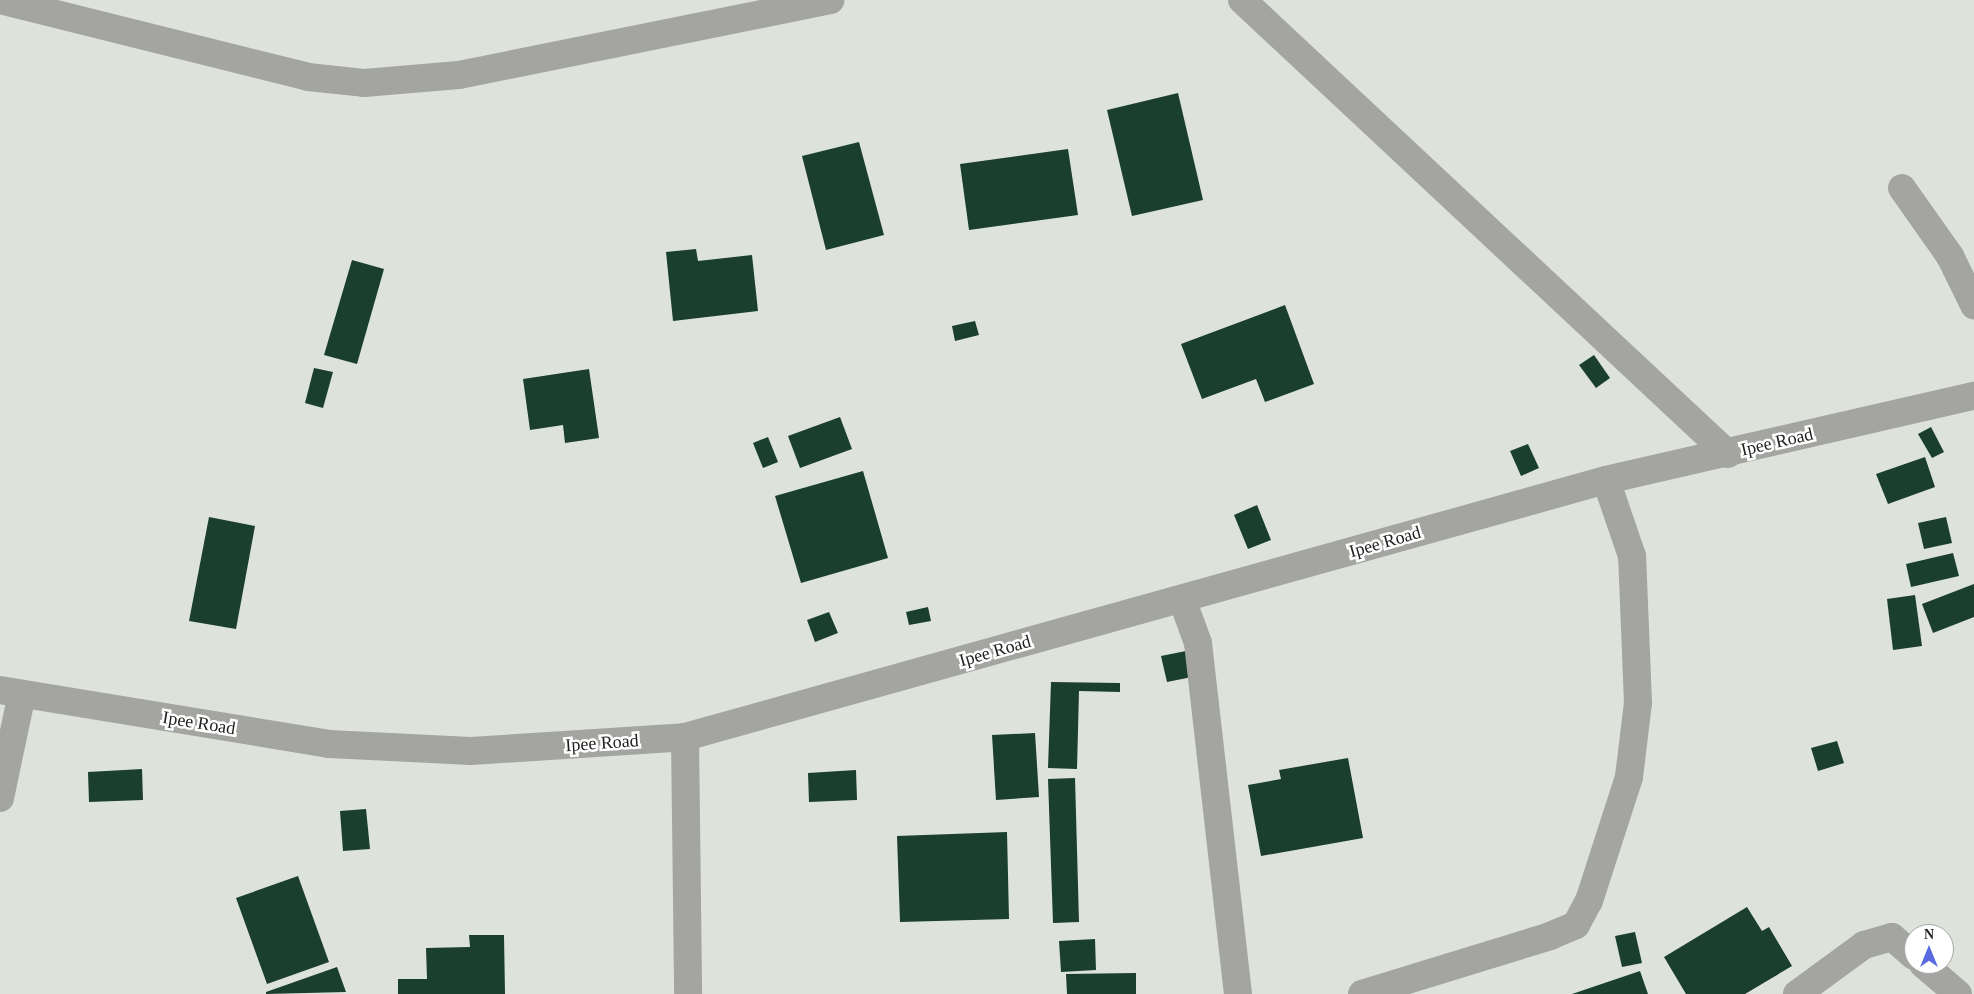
<!DOCTYPE html>
<html>
<head>
<meta charset="utf-8">
<style>
  body { margin:0 }
  #map { position:relative; width:1974px; height:994px; overflow:hidden; background:#dde3db; font-family:"Times New Roman",serif }
  div>[style] { position:absolute }
  [style*='--x'] { left:calc(var(--x)*1px); top:calc(var(--y)*1px); width:calc(var(--w)*1px); rotate:calc(var(--a)*1deg) }
  .building>* { inset:0; background:#1a3e2f }
  .minor>* { height:28px; margin:-14px; padding:0 14px; transform-origin:14px; border-radius:14px; background:#a4a4a1 }
  span { translate:-50% -50%; white-space:nowrap; text-align:center; line-height:1.15; -webkit-text-stroke:5px #fff; paint-order:stroke }
  .street-label { font-size:18px; color:#212220 }
  .north { position:absolute; left:1904px; top:924px; width:50px; height:50px; box-sizing:border-box; background:#fff; border:1px solid #a6a7a6; border-radius:50%; rotate:0deg; font-size:14px; font-weight:700; line-height:20px; text-align:center; color:#212220 }
  .north::after { content:''; display:block; margin:auto; width:18px; height:22px; background:#596ae1; clip-path:polygon(50% 0,100% 100%,50% 72%,0 100%) }
</style>
</head>
<body>
<div id="map">
  <div class="building">
    <i style="clip-path:polygon(1178px 93px,1203px 200px,1132px 216px,1107px 110px)"></i>
    <i style="clip-path:polygon(859px 142px,884px 235px,826px 250px,802px 156px)"></i>
    <i style="clip-path:polygon(1068px 149px,1078px 215px,969px 230px,960px 164px)"></i>
    <i style="clip-path:polygon(696px 249px,698px 261px,752px 255px,758px 311px,673px 321px,666px 252px)"></i>
    <i style="clip-path:polygon(352px 260px,384px 269px,357px 364px,324px 355px)"></i>
    <i style="clip-path:polygon(1285px 305px,1314px 384px,1265px 402px,1256px 379px,1202px 399px,1181px 344px)"></i>
    <i style="clip-path:polygon(975px 321px,979px 335px,955px 341px,952px 326px)"></i>
    <i style="clip-path:polygon(1594px 355px,1610px 378px,1596px 388px,1579px 365px)"></i>
    <i style="clip-path:polygon(314px 368px,333px 372px,323px 408px,305px 403px)"></i>
    <i style="clip-path:polygon(589px 369px,599px 438px,565px 443px,563px 425px,530px 430px,523px 379px)"></i>
    <i style="clip-path:polygon(840px 417px,852px 449px,800px 468px,788px 436px)"></i>
    <i style="clip-path:polygon(1931px 427px,1944px 452px,1932px 458px,1918px 434px)"></i>
    <i style="clip-path:polygon(768px 437px,778px 462px,763px 468px,753px 443px)"></i>
    <i style="clip-path:polygon(1528px 444px,1539px 468px,1521px 476px,1510px 451px)"></i>
    <i style="clip-path:polygon(1925px 457px,1935px 487px,1888px 504px,1876px 474px)"></i>
    <i style="clip-path:polygon(863px 471px,888px 558px,801px 583px,775px 496px)"></i>
    <i style="clip-path:polygon(1257px 505px,1271px 540px,1248px 549px,1234px 515px)"></i>
    <i style="clip-path:polygon(209px 517px,255px 526px,236px 629px,189px 621px)"></i>
    <i style="clip-path:polygon(1946px 517px,1952px 543px,1924px 549px,1918px 523px)"></i>
    <i style="clip-path:polygon(1953px 553px,1959px 576px,1911px 587px,1906px 564px)"></i>
    <i style="clip-path:polygon(1974px 584px,1974px 617px,1933px 633px,1922px 604px)"></i>
    <i style="clip-path:polygon(1915px 595px,1922px 646px,1893px 650px,1887px 599px)"></i>
    <i style="clip-path:polygon(928px 607px,931px 621px,909px 625px,906px 612px)"></i>
    <i style="clip-path:polygon(829px 612px,838px 633px,815px 642px,807px 620px)"></i>
    <i style="clip-path:polygon(1186px 651px,1192px 677px,1167px 682px,1161px 656px)"></i>
    <i style="clip-path:polygon(1051px 682px,1120px 683px,1120px 692px,1079px 691px,1077px 769px,1048px 768px)"></i>
    <i style="clip-path:polygon(1035px 733px,1039px 797px,996px 800px,992px 735px)"></i>
    <i style="clip-path:polygon(1837px 741px,1844px 763px,1818px 771px,1811px 748px)"></i>
    <i style="clip-path:polygon(1348px 758px,1363px 838px,1261px 856px,1248px 785px,1281px 779px,1279px 770px)"></i>
    <i style="clip-path:polygon(142px 769px,143px 800px,89px 802px,88px 772px)"></i>
    <i style="clip-path:polygon(856px 770px,857px 800px,809px 802px,808px 773px)"></i>
    <i style="clip-path:polygon(1075px 778px,1079px 922px,1053px 923px,1048px 779px)"></i>
    <i style="clip-path:polygon(366px 809px,370px 849px,343px 851px,340px 811px)"></i>
    <i style="clip-path:polygon(1007px 832px,1009px 919px,900px 922px,897px 836px)"></i>
    <i style="clip-path:polygon(298px 876px,329px 962px,267px 984px,236px 898px)"></i>
    <i style="clip-path:polygon(1747px 907px,1762px 931px,1769px 927px,1792px 966px,1745px 994px,1686px 994px,1664px 957px)"></i>
    <i style="clip-path:polygon(1635px 932px,1642px 963px,1622px 967px,1615px 936px)"></i>
    <i style="clip-path:polygon(469px 935px,504px 935px,505px 994px,398px 994px,398px 979px,427px 979px,426px 948px,470px 947px)"></i>
    <i style="clip-path:polygon(1095px 939px,1096px 970px,1061px 972px,1059px 941px)"></i>
    <i style="clip-path:polygon(337px 967px,346px 992px,266px 994px,266px 992px)"></i>
    <i style="clip-path:polygon(1640px 971px,1648px 994px,1572px 994px)"></i>
    <i style="clip-path:polygon(1136px 973px,1136px 994px,1067px 994px,1066px 974px)"></i>
  </div>
  <div class="minor">
    <i style="--x:0;--y:0;--w:317;--a:14"></i>
    <i style="--x:308;--y:77;--w:56;--a:6.1"></i>
    <i style="--x:364;--y:83;--w:95;--a:-4.8"></i>
    <i style="--x:459;--y:75;--w:379;--a:-11.4"></i>
    <i style="--x:1242;--y:0;--w:665;--a:43.05"></i>
    <i style="--x:1902;--y:188;--w:83;--a:54.8"></i>
    <i style="--x:1950;--y:256;--w:55;--a:63.9"></i>
    <i style="--x:1182;--y:599;--w:47;--a:70"></i>
    <i style="--x:1198;--y:643;--w:353;--a:83.5"></i>
    <i style="--x:0;--y:690;--w:333;--a:9.3"></i>
    <i style="--x:329;--y:744;--w:142;--a:2.8"></i>
    <i style="--x:471;--y:751;--w:214;--a:-3.7"></i>
    <i style="--x:685;--y:737;--w:956;--a:-15.59"></i>
    <i style="--x:1606;--y:480;--w:377;--a:-12.9"></i>
    <i style="--x:685;--y:737;--w:257;--a:89.3"></i>
    <i style="--x:0;--y:798;--w:106;--a:-78.1"></i>
    <i style="--x:1923;--y:964;--w:46;--a:40.6"></i>
    <i style="--x:1362;--y:994;--w:197;--a:-17.1"></i>
    <i style="--x:1550;--y:936;--w:28;--a:-23"></i>
    <i style="--x:1576;--y:925;--w:27;--a:-62"></i>
    <i style="--x:1589;--y:901;--w:130;--a:-72.1"></i>
    <i style="--x:1629;--y:777;--w:75;--a:-83.1"></i>
    <i style="--x:1638;--y:703;--w:147;--a:-92.3"></i>
    <i style="--x:1632;--y:556;--w:80;--a:-108.9"></i>
    <i style="--x:1797;--y:994;--w:83;--a:-36.2"></i>
    <i style="--x:1864;--y:945;--w:29;--a:-16"></i>
    <i style="--x:1892;--y:937;--w:29;--a:41"></i>
  </div>
  <div class="street-label">
    <span style="left:1777px;top:442px;rotate:-13deg">Ipee Road</span>
    <span style="left:1385px;top:542px;rotate:-16deg">Ipee Road</span>
    <span style="left:995px;top:651px;rotate:-16deg">Ipee Road</span>
    <span style="left:199px;top:723px;rotate:9deg">Ipee Road</span>
    <span style="left:602px;top:743px;rotate:-4deg">Ipee Road</span>
  </div>
  <div class="north">N</div>
</div>
</body>
</html>
